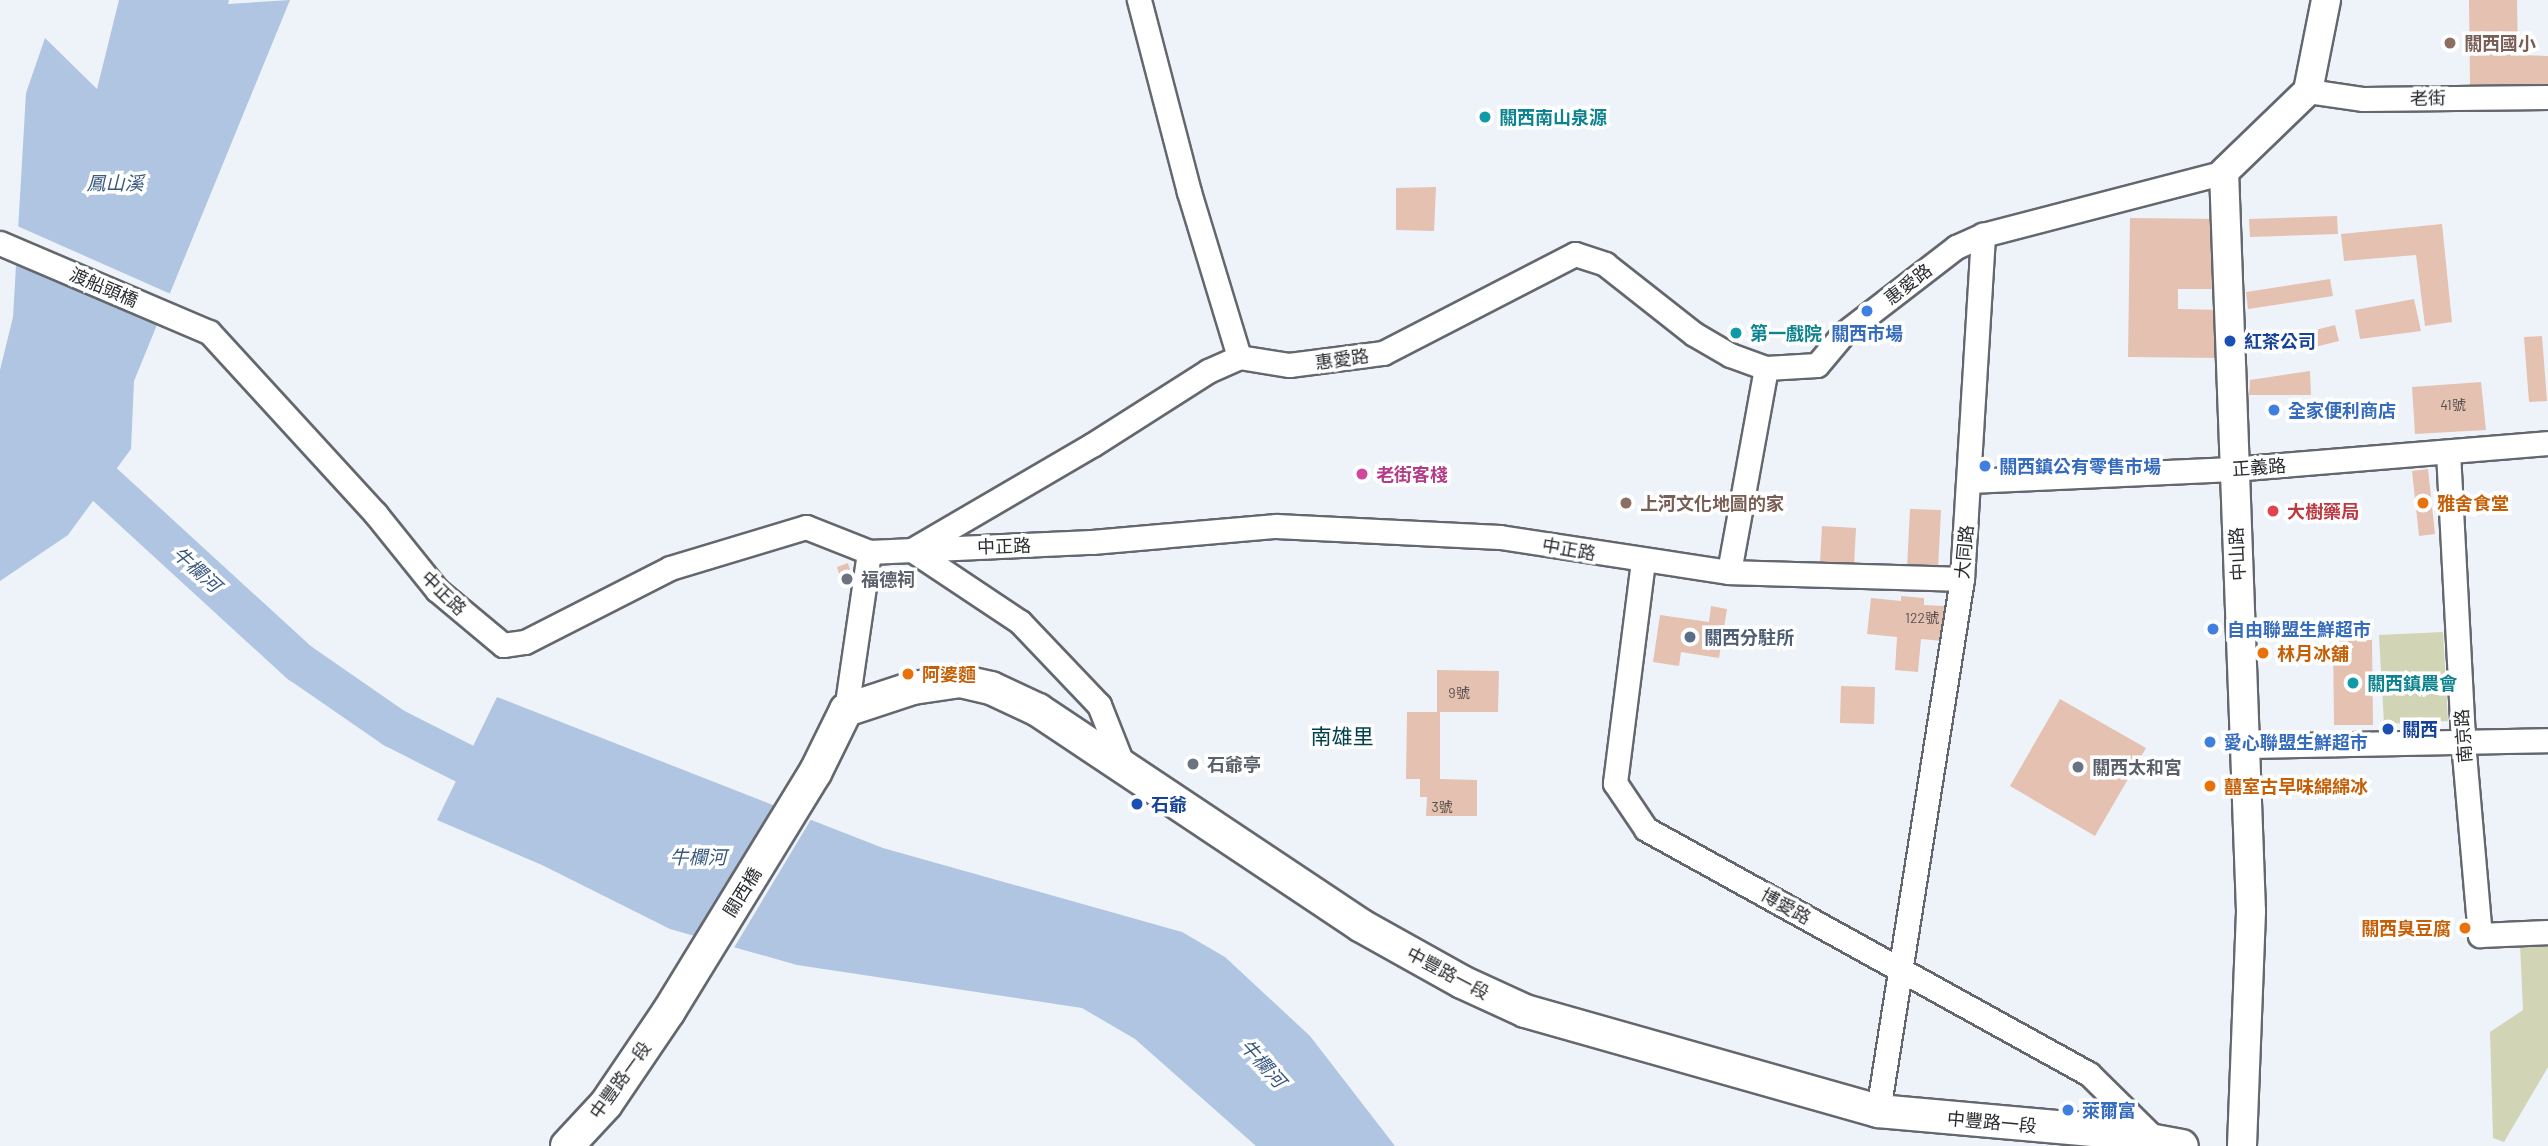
<!DOCTYPE html>
<html>
<head>
<meta charset="utf-8">
<style>
  body { margin:0 }
  #map { position:relative; width:2548px; height:1146px; overflow:hidden; background:#eef3fa; font-family:Barlow,"Noto Sans TC",sans-serif }
  div>[style] { position:absolute }
  [style*='--x'] { left:calc(var(--x)*1px); top:calc(var(--y)*1px); width:calc(var(--w)*1px); rotate:calc(var(--a)*1deg) }
  .green>* { inset:0; background:#d2d4b6 }
  .water>* { inset:0; background:#afc5e1 }
  .pier>* { inset:0; background:#eef3fa }
  .river>* { height:40px; margin:-20px; padding:0 20px; transform-origin:20px; border-radius:20px; background:#afc5e1 }
  .building>* { inset:0; background:#e4c1b1 }
  .roads { filter:drop-shadow(2px 0 #64686e) drop-shadow(-2px 0 #64686e) drop-shadow(0 2px #64686e) drop-shadow(0 -2px #64686e) }
  .minor>* { height:23px; margin:-11.5px; padding:0 11.5px; transform-origin:11.5px; border-radius:11.5px; background:#fff }
  .tertiary>* { height:28px; margin:-14px; padding:0 14px; transform-origin:14px; border-radius:14px; background:#fff }
  .secondary>* { height:32px; margin:-16px; padding:0 16px; transform-origin:16px; border-radius:16px; background:#fff }
  .dots>* { width:19px; height:19px; translate:-50% -50%; box-sizing:border-box; border:4px solid #fff; border-radius:50% }
  span { translate:-50% -50%; white-space:nowrap; text-align:center; line-height:1.15; -webkit-text-stroke:7px #fff; paint-order:stroke }
  .number-label { font-size:14px; color:#58504f }
  .number-label span { -webkit-text-stroke-width:0 }
  .education-label { font-size:18px; color:#785e54; font-weight:700 }
  .left { translate:0 -50%; text-align:left }
  .street-label { font-size:18px; color:#292b2e }
  .culture-label { font-size:18px; color:#0d838f; font-weight:700 }
  .shop-label { font-size:18px; color:#366cbe; font-weight:700 }
  .transit-label { font-size:18px; color:#164399; font-weight:700 }
  .hotel-label { font-size:18px; color:#b23c85; font-weight:700 }
  .food-label { font-size:18px; color:#c56008; font-weight:700 }
  .right { translate:-100% -50%; text-align:right }
  .health-label { font-size:18px; color:#be3a42; font-weight:700 }
  .worship-label { font-size:18px; color:#5b616d; font-weight:700 }
  .service-label { font-size:18px; color:#4e5e75; font-weight:700 }
  .water-label { font-size:19px; color:#385880; font-style:italic }
  .quarter-label { font-size:21px; color:#00404a }
</style>
</head>
<body>
<div id="map">
  <div class="green">
    <i style="clip-path:polygon(2443px 632px,2448px 721px,2384px 724px,2379px 635px)"></i>
    <i style="clip-path:polygon(2548px 942px,2548px 1067px,2504px 1142px,2493px 1138px,2490px 1032px,2523px 1010px,2520px 944px)"></i>
  </div>
  <div class="water">
    <i style="clip-path:polygon(119px 0,229px 0,228px 4px,290px 0,134px 381px,131px 449px,68px 535px,0 581px,0 370px,13px 317px,26px 93px,45px 38px,97px 89px)"></i>
    <i style="clip-path:polygon(497px 697px,883px 848px,1182px 932px,1225px 957px,1310px 1036px,1395px 1146px,1256px 1146px,1135px 1039px,1082px 1008px,797px 965px,670px 929px,542px 865px,437px 820px)"></i>
  </div>
  <div class="pier">
    <i style="clip-path:polygon(15px 225px,173px 295px,161px 326px,12px 262px)"></i>
    <i style="clip-path:polygon(776px 801px,813px 816px,732px 951px,692px 939px)"></i>
  </div>
  <div class="river">
    <i style="--x:65;--y:448;--w:319;--a:42.5"></i>
    <i style="--x:300;--y:663;--w:114;--a:34.7"></i>
    <i style="--x:394;--y:728;--w:102;--a:26.8"></i>
    <i style="--x:485;--y:774;--w:33;--a:14"></i>
  </div>
  <div class="building">
    <i style="clip-path:polygon(2469px 0,2517px 0,2518px 55px,2548px 56px,2548px 84px,2470px 85px)"></i>
    <i style="clip-path:polygon(1436px 187px,1434px 231px,1396px 230px,1396px 188px)"></i>
    <i style="clip-path:polygon(2337px 216px,2338px 234px,2250px 237px,2249px 219px)"></i>
    <i style="clip-path:polygon(2130px 218px,2223px 219px,2222px 289px,2178px 289px,2178px 309px,2222px 310px,2222px 358px,2128px 357px)"></i>
    <i style="clip-path:polygon(2442px 224px,2452px 322px,2425px 326px,2416px 255px,2344px 261px,2341px 234px)"></i>
    <i style="clip-path:polygon(2330px 279px,2333px 296px,2248px 309px,2246px 292px)"></i>
    <i style="clip-path:polygon(2414px 299px,2421px 331px,2360px 339px,2355px 310px)"></i>
    <i style="clip-path:polygon(2335px 325px,2339px 341px,2303px 350px,2300px 334px)"></i>
    <i style="clip-path:polygon(2542px 336px,2547px 401px,2529px 402px,2524px 337px)"></i>
    <i style="clip-path:polygon(2310px 371px,2311px 395px,2249px 395px,2250px 380px)"></i>
    <i style="clip-path:polygon(2481px 382px,2486px 430px,2415px 434px,2412px 387px)"></i>
    <i style="clip-path:polygon(2428px 469px,2435px 534px,2419px 536px,2412px 471px)"></i>
    <i style="clip-path:polygon(1910px 509px,1941px 510px,1938px 569px,1907px 568px)"></i>
    <i style="clip-path:polygon(1822px 526px,1856px 528px,1854px 565px,1820px 563px)"></i>
    <i style="clip-path:polygon(848px 563px,854px 584px,843px 587px,837px 567px)"></i>
    <i style="clip-path:polygon(1901px 596px,1924px 598px,1924px 605px,1944px 606px,1942px 641px,1921px 639px,1918px 672px,1895px 670px,1897px 637px,1867px 634px,1871px 598px,1901px 601px)"></i>
    <i style="clip-path:polygon(1711px 606px,1727px 609px,1719px 658px,1681px 652px,1679px 666px,1653px 662px,1660px 615px,1709px 622px)"></i>
    <i style="clip-path:polygon(2372px 640px,2373px 725px,2334px 725px,2333px 641px)"></i>
    <i style="clip-path:polygon(1437px 670px,1499px 671px,1498px 712px,1440px 712px,1440px 779px,1477px 780px,1477px 816px,1426px 816px,1427px 797px,1420px 797px,1420px 779px,1406px 779px,1407px 712px,1437px 712px)"></i>
    <i style="clip-path:polygon(1841px 686px,1875px 687px,1874px 724px,1840px 723px)"></i>
    <i style="clip-path:polygon(2060px 699px,2146px 748px,2095px 836px,2010px 786px)"></i>
  </div>
  <div class="roads">
    <div class="minor">
      <i style="--x:1139;--y:0;--w:198;--a:75.4"></i>
      <i style="--x:1189;--y:192;--w:172;--a:73.1"></i>
      <i style="--x:2308;--y:91;--w:56;--a:8.3"></i>
      <i style="--x:2363;--y:99;--w:185;--a:-0.6"></i>
      <i style="--x:0;--y:243;--w:227;--a:23.1"></i>
      <i style="--x:209;--y:332;--w:246;--a:47.5"></i>
      <i style="--x:375;--y:513;--w:99;--a:51.2"></i>
      <i style="--x:437;--y:590;--w:86;--a:39.8"></i>
      <i style="--x:503;--y:645;--w:22;--a:-8"></i>
      <i style="--x:525;--y:642;--w:163;--a:-27"></i>
      <i style="--x:670;--y:568;--w:142;--a:-16.8"></i>
      <i style="--x:806;--y:527;--w:68;--a:21.6"></i>
      <i style="--x:869;--y:552;--w:223;--a:-2.6"></i>
      <i style="--x:1092;--y:542;--w:185;--a:-5"></i>
      <i style="--x:1276;--y:526;--w:224;--a:2.8"></i>
      <i style="--x:1500;--y:537;--w:232;--a:8.7"></i>
      <i style="--x:1729;--y:572;--w:233;--a:1.7"></i>
      <i style="--x:1766;--y:368;--w:51;--a:-3.4"></i>
      <i style="--x:1817;--y:365;--w:40;--a:-50"></i>
      <i style="--x:1843;--y:334;--w:143;--a:-37.6"></i>
      <i style="--x:1956;--y:247;--w:30;--a:-24"></i>
      <i style="--x:1983;--y:235;--w:249;--a:-14.6"></i>
      <i style="--x:2448;--y:452;--w:290;--a:87"></i>
      <i style="--x:2463;--y:742;--w:194;--a:85"></i>
      <i style="--x:2480;--y:935;--w:68;--a:-2.5"></i>
      <i style="--x:1970;--y:481;--w:262;--a:-2.6"></i>
      <i style="--x:2232;--y:469;--w:317;--a:-4.7"></i>
      <i style="--x:1643;--y:561;--w:224;--a:97.2"></i>
      <i style="--x:1615;--y:783;--w:55;--a:56"></i>
      <i style="--x:1646;--y:829;--w:506;--a:28.94"></i>
      <i style="--x:2089;--y:1074;--w:91;--a:44.6"></i>
      <i style="--x:846;--y:710;--w:160;--a:-81.7"></i>
      <i style="--x:2247;--y:746;--w:301;--a:-1.1"></i>
      <i style="--x:1124;--y:768;--w:68;--a:-111.6"></i>
      <i style="--x:1099;--y:705;--w:115;--a:-133.6"></i>
      <i style="--x:1020;--y:622;--w:130;--a:-146.3"></i>
      <i style="--x:912;--y:550;--w:208;--a:-30.3"></i>
      <i style="--x:1092;--y:445;--w:138;--a:-32.5"></i>
      <i style="--x:1208;--y:371;--w:34;--a:-24"></i>
      <i style="--x:1239;--y:357;--w:51;--a:9.1"></i>
      <i style="--x:1289;--y:365;--w:95;--a:-7.3"></i>
      <i style="--x:1383;--y:353;--w:216;--a:-27.3"></i>
      <i style="--x:1575;--y:254;--w:32;--a:18"></i>
      <i style="--x:1605;--y:264;--w:113;--a:38.2"></i>
      <i style="--x:1694;--y:334;--w:42;--a:30.3"></i>
      <i style="--x:1730;--y:355;--w:38;--a:20"></i>
      <i style="--x:1766;--y:368;--w:207;--a:100.3"></i>
      <i style="--x:1878;--y:1111;--w:539;--a:-81.03"></i>
      <i style="--x:1962;--y:579;--w:345;--a:-86.5"></i>
    </div>
    <div class="tertiary">
      <i style="--x:2242;--y:1146;--w:235;--a:-87.8"></i>
      <i style="--x:2251;--y:911;--w:739;--a:-92.09"></i>
      <i style="--x:2224;--y:172;--w:117;--a:-44"></i>
      <i style="--x:2308;--y:91;--w:93;--a:-78.8"></i>
    </div>
    <div class="secondary">
      <i style="--x:567;--y:1146;--w:57;--a:-47.1"></i>
      <i style="--x:606;--y:1104;--w:112;--a:-55.9"></i>
      <i style="--x:669;--y:1011;--w:279;--a:-58.5"></i>
      <i style="--x:815;--y:773;--w:70;--a:-63.8"></i>
      <i style="--x:846;--y:710;--w:71;--a:-18.2"></i>
      <i style="--x:913;--y:688;--w:48;--a:-8.5"></i>
      <i style="--x:960;--y:681;--w:32;--a:13"></i>
      <i style="--x:991;--y:688;--w:52;--a:25.1"></i>
      <i style="--x:1038;--y:710;--w:387;--a:33.7"></i>
      <i style="--x:1360;--y:925;--w:117;--a:29.2"></i>
      <i style="--x:1462;--y:982;--w:69;--a:24.7"></i>
      <i style="--x:1525;--y:1011;--w:367;--a:15.8"></i>
      <i style="--x:1878;--y:1111;--w:224;--a:5.1"></i>
      <i style="--x:2101;--y:1131;--w:82;--a:10.5"></i>
    </div>
  </div>
  <div class="dots">
    <i style="left:2450px;top:43px;background:#8d6e63"></i>
    <i style="left:1485px;top:117px;background:#0f9aa8"></i>
    <i style="left:1867px;top:311px;background:#3f7fe0"></i>
    <i style="left:1736px;top:333px;background:#0f9aa8"></i>
    <i style="left:2230px;top:341px;background:#1a4fb4"></i>
    <i style="left:2274px;top:410px;background:#3f7fe0"></i>
    <i style="left:1985px;top:466px;background:#3f7fe0"></i>
    <i style="left:1362px;top:474px;background:#d1479c"></i>
    <i style="left:1626px;top:503px;background:#8d6e63"></i>
    <i style="left:2423px;top:503px;background:#e8710a"></i>
    <i style="left:2273px;top:511px;background:#e0444e"></i>
    <i style="left:847px;top:579px;background:#6b7280"></i>
    <i style="left:2213px;top:629px;background:#3f7fe0"></i>
    <i style="left:1690px;top:637px;background:#5c6f8a"></i>
    <i style="left:2263px;top:653px;background:#e8710a"></i>
    <i style="left:908px;top:674px;background:#e8710a"></i>
    <i style="left:2353px;top:683px;background:#0f9aa8"></i>
    <i style="left:2388px;top:729px;background:#1a4fb4"></i>
    <i style="left:2210px;top:742px;background:#3f7fe0"></i>
    <i style="left:1193px;top:764px;background:#6b7280"></i>
    <i style="left:2078px;top:767px;background:#6b7280"></i>
    <i style="left:2210px;top:786px;background:#e8710a"></i>
    <i style="left:1137px;top:804px;background:#1a4fb4"></i>
    <i style="left:2465px;top:928px;background:#e8710a"></i>
    <i style="left:2068px;top:1110px;background:#3f7fe0"></i>
  </div>
  <div class="number-label">
    <span style="left:2453px;top:405px">41號</span>
    <span style="left:1922px;top:618px">122號</span>
    <span style="left:1459px;top:693px">9號</span>
    <span style="left:1442px;top:807px">3號</span>
  </div>
  <div class="education-label">
    <span class="left" style="left:2464px;top:43px">關西國小</span>
    <span class="left" style="left:1640px;top:503px">上河文化地圖的家</span>
  </div>
  <div class="street-label">
    <span style="left:2428px;top:98px;rotate:-1deg">老街</span>
    <span style="left:1908px;top:284px;rotate:-38deg">惠愛路</span>
    <span style="left:104px;top:287px;rotate:23deg">渡船頭橋</span>
    <span style="left:1342px;top:359px;rotate:-8deg">惠愛路</span>
    <span style="left:2259px;top:467px;rotate:-4deg">正義路</span>
    <span style="left:1004px;top:546px;rotate:-2deg">中正路</span>
    <span style="left:1569px;top:549px;rotate:10deg">中正路</span>
    <span style="left:1964px;top:552px;rotate:-85deg">大同路</span>
    <span style="left:2237px;top:554px;rotate:-93deg">中山路</span>
    <span style="left:444px;top:593px;rotate:44deg">中正路</span>
    <span style="left:2463px;top:736px;rotate:-94deg">南京路</span>
    <span style="left:742px;top:892px;rotate:-58deg">關西橋</span>
    <span style="left:1786px;top:906px;rotate:29deg">博愛路</span>
    <span style="left:1448px;top:973px;rotate:28deg">中豐路一段</span>
    <span style="left:620px;top:1080px;rotate:-54deg">中豐路一段</span>
    <span style="left:1992px;top:1122px;rotate:5deg">中豐路一段</span>
  </div>
  <div class="culture-label">
    <span class="left" style="left:1499px;top:117px">關西南山泉源</span>
    <span class="left" style="left:1750px;top:333px">第一戲院</span>
    <span class="left" style="left:2367px;top:683px">關西鎮農會</span>
  </div>
  <div class="shop-label">
    <span style="left:1867px;top:333px">關西市場</span>
    <span class="left" style="left:2288px;top:410px">全家便利商店</span>
    <span class="left" style="left:1999px;top:466px">關西鎮公有零售市場</span>
    <span class="left" style="left:2227px;top:629px">自由聯盟生鮮超市</span>
    <span class="left" style="left:2224px;top:742px">愛心聯盟生鮮超市</span>
    <span class="left" style="left:2082px;top:1110px">萊爾富</span>
  </div>
  <div class="transit-label">
    <span class="left" style="left:2244px;top:341px">紅茶公司</span>
    <span class="left" style="left:2402px;top:729px">關西</span>
    <span class="left" style="left:1151px;top:804px">石爺</span>
  </div>
  <div class="hotel-label">
    <span class="left" style="left:1376px;top:474px">老街客棧</span>
  </div>
  <div class="food-label">
    <span class="left" style="left:2437px;top:503px">雅舍食堂</span>
    <span class="left" style="left:2277px;top:653px">林月冰舖</span>
    <span class="left" style="left:922px;top:674px">阿婆麵</span>
    <span class="left" style="left:2224px;top:786px">囍室古早味綿綿冰</span>
    <span class="right" style="left:2451px;top:928px">關西臭豆腐</span>
  </div>
  <div class="health-label">
    <span class="left" style="left:2287px;top:511px">大樹藥局</span>
  </div>
  <div class="worship-label">
    <span class="left" style="left:861px;top:579px">福德祠</span>
    <span class="left" style="left:1207px;top:764px">石爺亭</span>
    <span class="left" style="left:2092px;top:767px">關西太和宮</span>
  </div>
  <div class="service-label">
    <span class="left" style="left:1704px;top:637px">關西分駐所</span>
  </div>
  <div class="water-label">
    <span style="left:115px;top:183px">鳳山溪</span>
    <span style="left:197px;top:569px;rotate:42deg">牛欄河</span>
    <span style="left:698px;top:857px">牛欄河</span>
    <span style="left:1263px;top:1063px;rotate:48deg">牛欄河</span>
  </div>
  <div class="quarter-label">
    <span style="left:1342px;top:736px">南雄里</span>
  </div>
</div>
</body>
</html>
